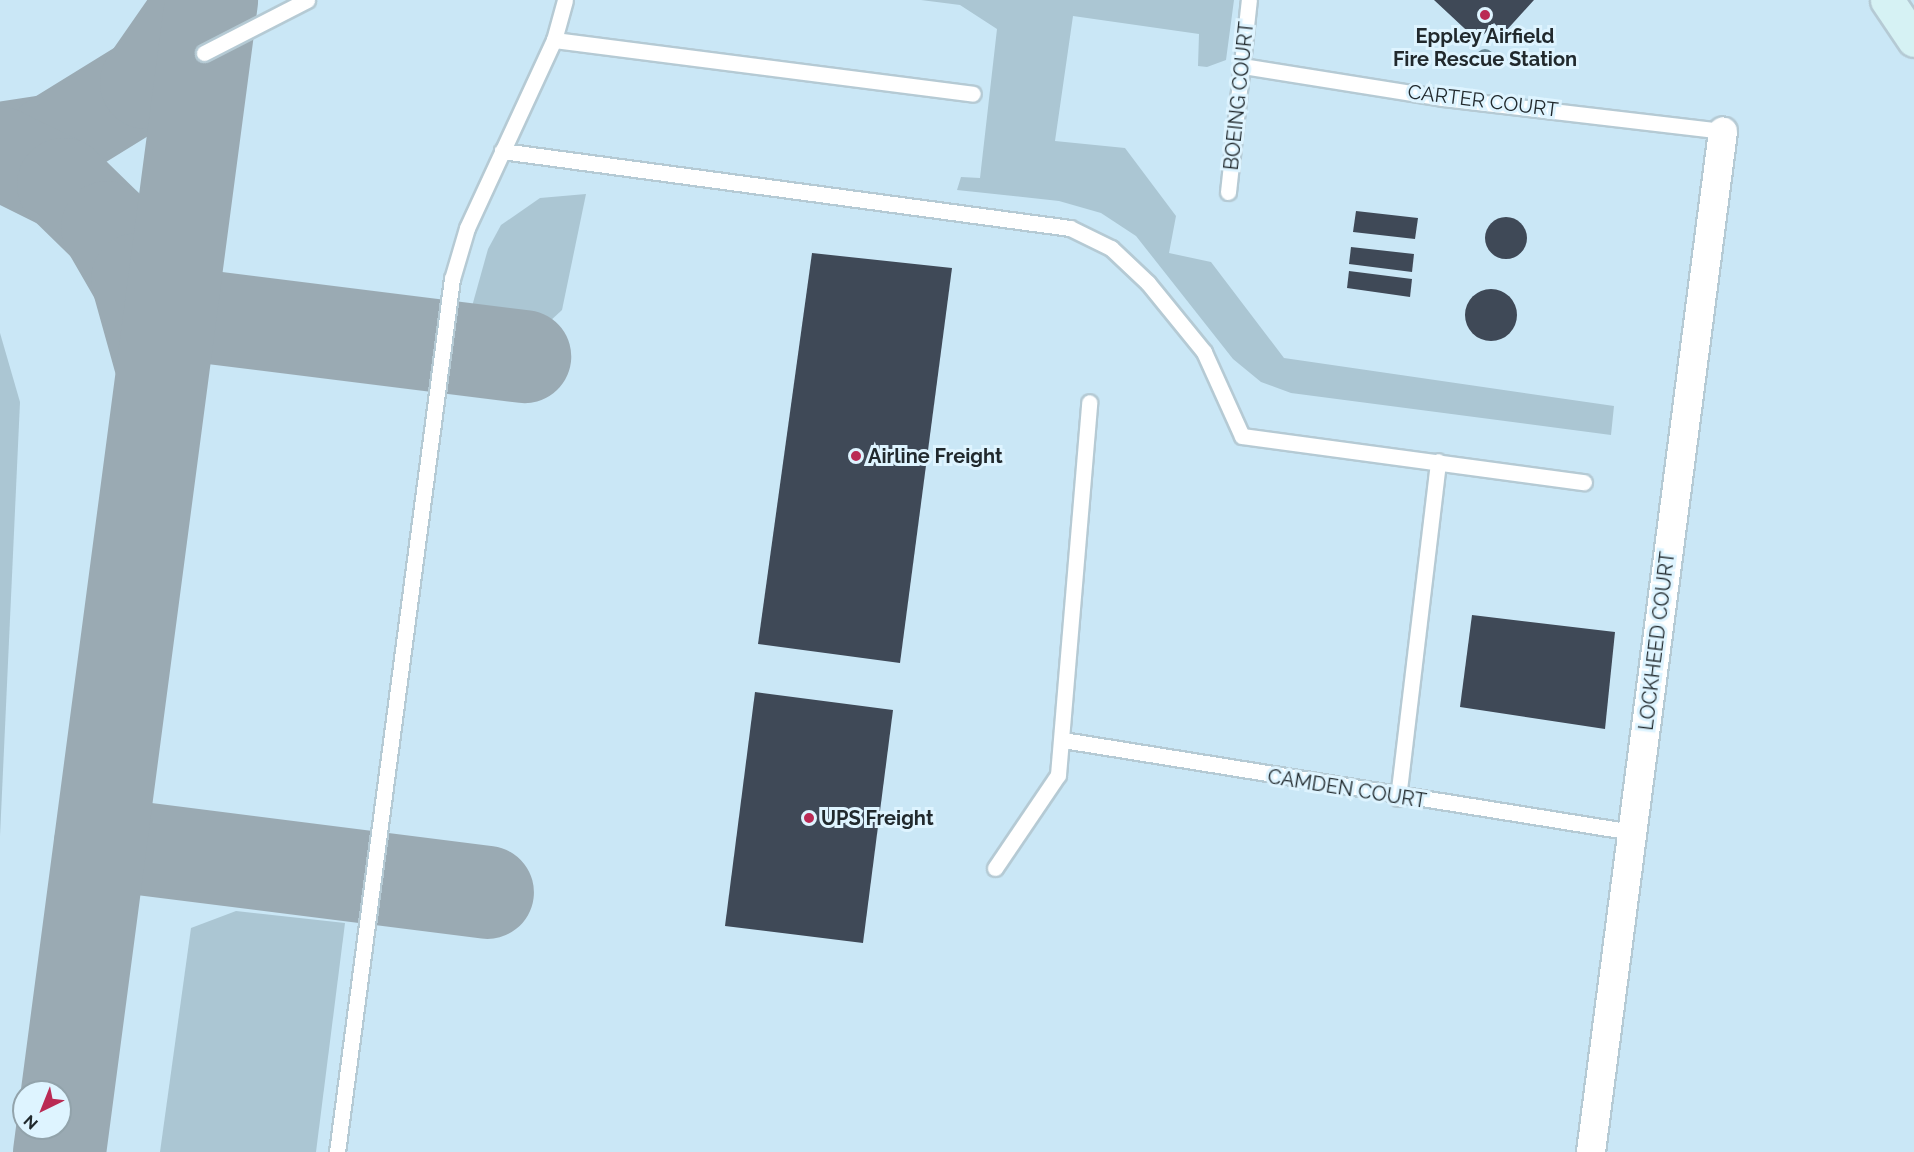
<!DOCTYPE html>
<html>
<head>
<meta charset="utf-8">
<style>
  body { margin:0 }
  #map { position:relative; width:1914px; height:1152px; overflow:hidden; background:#def4ff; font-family:Raleway,sans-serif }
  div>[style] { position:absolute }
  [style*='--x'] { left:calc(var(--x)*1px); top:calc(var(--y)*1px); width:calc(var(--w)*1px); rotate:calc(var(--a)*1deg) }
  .built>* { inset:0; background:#cae7f6 }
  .green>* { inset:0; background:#abc6d3 }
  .taxiway>* { height:93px; margin:-46.5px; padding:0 46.5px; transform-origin:46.5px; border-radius:46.5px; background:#9aaab3 }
  .building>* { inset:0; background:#3f4957 }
  .round { border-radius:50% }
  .roads { filter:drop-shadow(2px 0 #b5cad4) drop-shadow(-2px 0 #b5cad4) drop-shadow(0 2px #b5cad4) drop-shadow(0 -2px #b5cad4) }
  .service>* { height:15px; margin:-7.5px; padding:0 7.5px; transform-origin:7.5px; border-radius:7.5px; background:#fff }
  .minor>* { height:28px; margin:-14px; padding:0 14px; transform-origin:14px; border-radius:14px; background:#fff }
  .secondary>* { height:33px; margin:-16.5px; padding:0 16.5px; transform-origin:16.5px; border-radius:16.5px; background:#d6f2f4 }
  .trees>* { width:18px; height:18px; margin:-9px; border-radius:50%; background:#6f8e9b }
  .dots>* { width:16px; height:16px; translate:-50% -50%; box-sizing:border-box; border:3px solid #def4ff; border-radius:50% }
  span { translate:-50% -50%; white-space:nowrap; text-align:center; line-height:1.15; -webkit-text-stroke:6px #def4ff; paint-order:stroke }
  .poi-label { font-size:20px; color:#21292d; font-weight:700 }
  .left { translate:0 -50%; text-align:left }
  .street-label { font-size:20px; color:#21292d }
  .north { position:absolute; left:12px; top:1080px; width:60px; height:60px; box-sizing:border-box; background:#def4ff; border:2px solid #92a3ab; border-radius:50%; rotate:223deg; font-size:16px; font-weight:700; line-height:24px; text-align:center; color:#21292d }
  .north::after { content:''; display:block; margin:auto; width:21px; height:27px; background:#ba2a54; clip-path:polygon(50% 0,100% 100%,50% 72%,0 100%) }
</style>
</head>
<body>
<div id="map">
  <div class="built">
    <i style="clip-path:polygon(evenodd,0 0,1914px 0,1914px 1152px,0 1152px,0 0,24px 1092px,60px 1092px,60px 1128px,24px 1128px,24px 1092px)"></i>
  </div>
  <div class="green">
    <i style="clip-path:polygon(921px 0,1234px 0,1226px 60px,1207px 67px,1198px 66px,1199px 34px,1073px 16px,1055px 141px,1125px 148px,1176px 216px,1169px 253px,1211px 262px,1284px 358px,1614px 406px,1611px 435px,1291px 393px,1261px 382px,1233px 359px,1136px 236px,1101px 213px,1059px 201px,957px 190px,961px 177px,980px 178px,997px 29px,960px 5px)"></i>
    <i style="clip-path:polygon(586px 194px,562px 310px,548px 323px,471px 310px,488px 249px,501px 225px,540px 198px)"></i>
    <i style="clip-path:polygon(0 333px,20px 402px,0 836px)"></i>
    <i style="clip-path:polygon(236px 911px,345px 923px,316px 1152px,160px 1152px,191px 928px)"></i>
  </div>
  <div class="taxiway">
    <i style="--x:0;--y:148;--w:53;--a:-8.7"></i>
    <i style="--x:52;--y:140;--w:110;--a:-31.7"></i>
    <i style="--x:146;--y:82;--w:100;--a:-55.2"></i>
    <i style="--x:0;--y:153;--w:70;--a:26.2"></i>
    <i style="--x:63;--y:184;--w:62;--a:44.3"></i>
    <i style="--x:107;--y:227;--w:60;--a:60"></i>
    <i style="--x:137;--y:279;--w:82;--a:74.4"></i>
    <i style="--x:170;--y:312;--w:357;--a:7.1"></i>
    <i style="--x:100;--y:843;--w:390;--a:7.2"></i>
    <i style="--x:59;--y:1152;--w:1162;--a:-82.48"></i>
  </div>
  <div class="building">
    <i style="clip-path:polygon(1434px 0,1534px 0,1504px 33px,1494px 23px,1478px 41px)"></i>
    <i style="clip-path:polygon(1356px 211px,1418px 218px,1415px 239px,1353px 232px)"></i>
    <i class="round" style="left:1485px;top:217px;width:42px;height:42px"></i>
    <i style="clip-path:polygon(1351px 247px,1414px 254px,1412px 272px,1349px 264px)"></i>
    <i style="clip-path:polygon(812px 253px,952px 268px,900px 663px,758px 644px)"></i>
    <i style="clip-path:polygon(1349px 271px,1412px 279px,1410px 297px,1347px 288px)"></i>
    <i class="round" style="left:1465px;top:289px;width:52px;height:52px"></i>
    <i style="clip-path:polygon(1472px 615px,1615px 632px,1605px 729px,1460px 707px)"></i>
    <i style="clip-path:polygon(755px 692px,893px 710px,863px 943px,725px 926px)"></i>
  </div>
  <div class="roads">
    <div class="service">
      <i style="--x:554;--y:40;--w:422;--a:7.3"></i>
      <i style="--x:204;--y:53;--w:116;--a:-27.2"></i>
      <i style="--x:1243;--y:66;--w:202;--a:9.1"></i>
      <i style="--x:1442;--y:98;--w:283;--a:6.7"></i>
      <i style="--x:502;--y:151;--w:573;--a:7.72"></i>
      <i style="--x:1070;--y:228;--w:46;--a:26"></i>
      <i style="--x:1111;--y:248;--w:51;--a:43.4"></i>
      <i style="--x:1148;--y:283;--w:89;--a:50.9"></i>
      <i style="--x:1204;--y:352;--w:92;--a:65.7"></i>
      <i style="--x:1242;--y:436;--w:345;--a:7.7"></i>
      <i style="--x:1228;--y:192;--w:193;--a:-83.8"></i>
      <i style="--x:1063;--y:740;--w:576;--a:9.18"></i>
      <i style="--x:1398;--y:798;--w:339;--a:-83.2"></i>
      <i style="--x:995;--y:868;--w:112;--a:-55.9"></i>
      <i style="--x:1058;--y:775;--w:374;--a:-85.2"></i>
      <i style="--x:337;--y:1152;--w:881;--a:-82.5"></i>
      <i style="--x:452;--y:279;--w:53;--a:-73.6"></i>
      <i style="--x:467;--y:228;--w:207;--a:-65.2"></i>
      <i style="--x:554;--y:40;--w:41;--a:-74.6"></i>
    </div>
    <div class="minor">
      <i style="--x:1591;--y:1152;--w:1029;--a:-82.63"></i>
    </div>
    <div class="secondary">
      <i style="--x:1887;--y:0;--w:48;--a:56"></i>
    </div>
  </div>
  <div class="trees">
    <i style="left:1485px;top:58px"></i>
  </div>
  <div class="dots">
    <i style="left:1485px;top:15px;background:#ba2a54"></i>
    <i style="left:856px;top:456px;background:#ba2a54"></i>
    <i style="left:809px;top:818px;background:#ba2a54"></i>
  </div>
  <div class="poi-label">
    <span style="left:1485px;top:48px">Eppley Airfield<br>Fire Rescue Station</span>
    <span class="left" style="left:868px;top:456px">Airline Freight</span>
    <span class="left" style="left:821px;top:818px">UPS Freight</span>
  </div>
  <div class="street-label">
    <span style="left:1239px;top:96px;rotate:-84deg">BOEING COURT</span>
    <span style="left:1483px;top:101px;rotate:7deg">CARTER COURT</span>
    <span style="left:1657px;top:641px;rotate:-83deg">LOCKHEED COURT</span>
    <span style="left:1347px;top:789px;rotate:9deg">CAMDEN COURT</span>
  </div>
  <div class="north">N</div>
</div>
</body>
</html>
